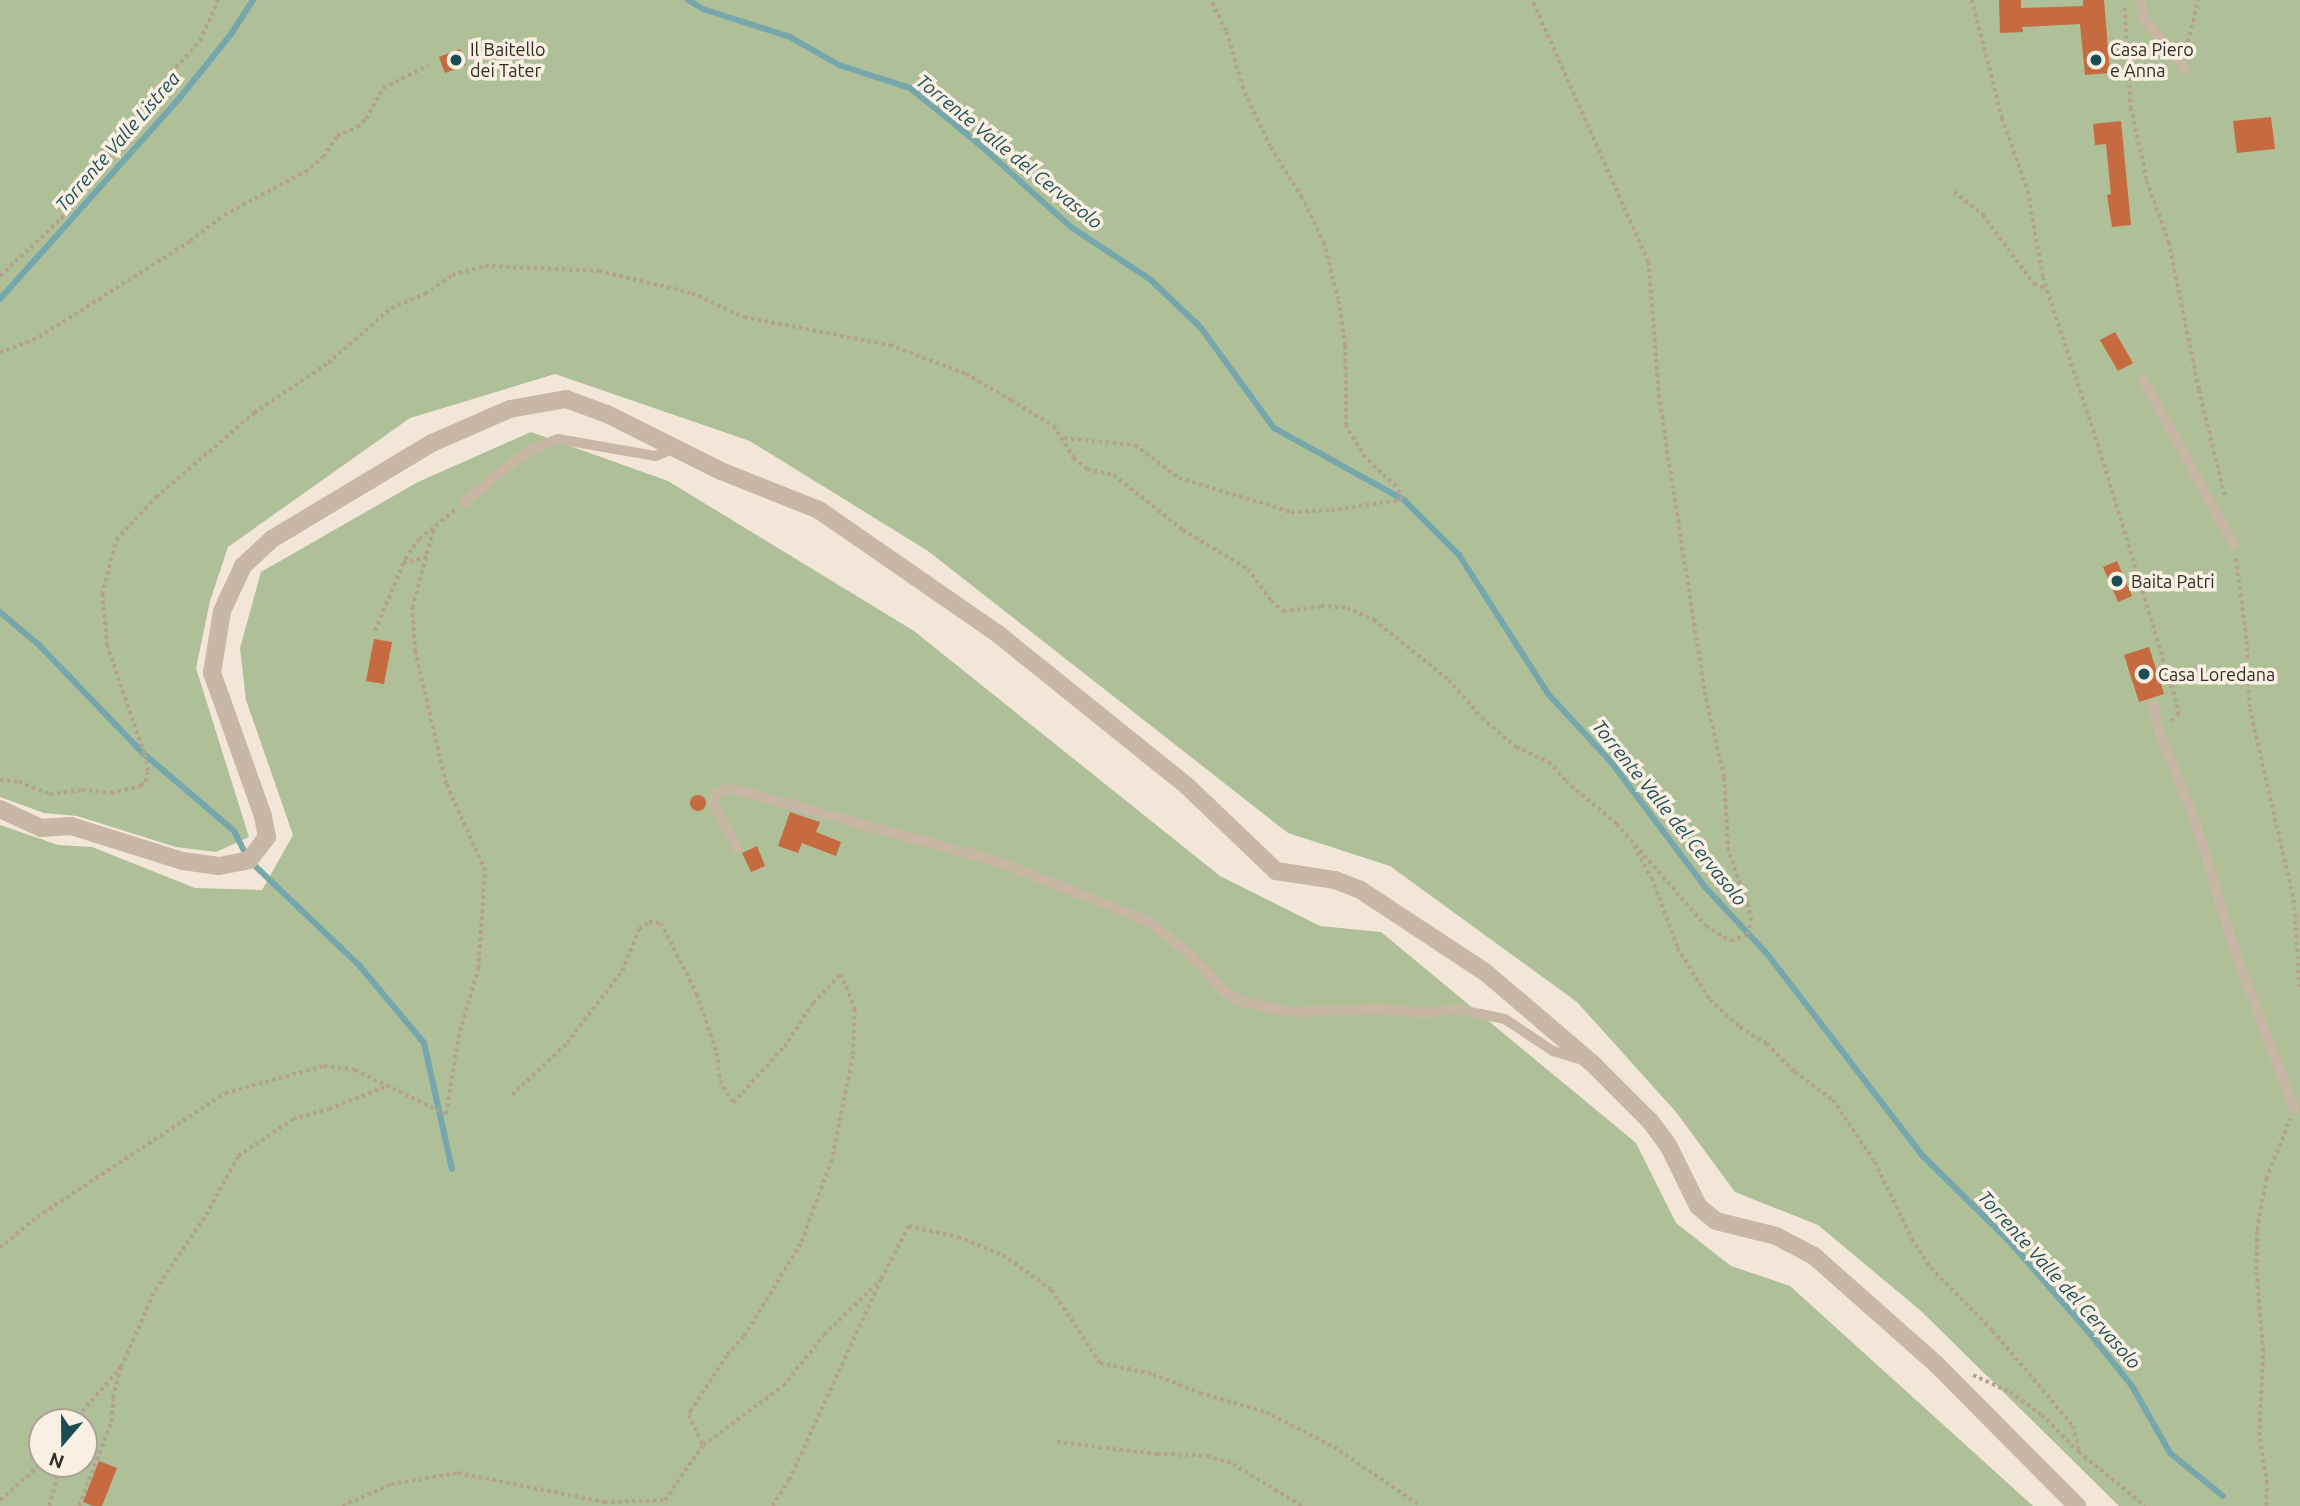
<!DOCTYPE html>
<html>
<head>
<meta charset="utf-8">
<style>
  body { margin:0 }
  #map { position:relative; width:2300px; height:1506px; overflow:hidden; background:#f1e6d7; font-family:Ubuntu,sans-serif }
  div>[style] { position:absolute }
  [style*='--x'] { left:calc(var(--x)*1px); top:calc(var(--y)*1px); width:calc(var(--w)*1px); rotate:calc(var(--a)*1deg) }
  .green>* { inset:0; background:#afbf98 }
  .stream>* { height:6px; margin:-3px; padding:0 3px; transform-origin:3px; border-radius:3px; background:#76a7ad }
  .building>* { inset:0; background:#c66a40 }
  .round { border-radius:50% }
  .path>* { height:3.5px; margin-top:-1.75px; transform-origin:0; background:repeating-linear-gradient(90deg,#b4a18e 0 3.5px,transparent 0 7px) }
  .lane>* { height:10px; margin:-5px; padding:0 5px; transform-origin:5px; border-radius:5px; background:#c8b7a4 }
  .street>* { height:18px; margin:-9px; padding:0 9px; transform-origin:9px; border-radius:9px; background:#c8b7a4 }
  .dots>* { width:19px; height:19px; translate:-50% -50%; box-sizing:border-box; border:4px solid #f9f0e3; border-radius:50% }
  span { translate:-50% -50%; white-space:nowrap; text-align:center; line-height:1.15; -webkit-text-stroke:7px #f9f0e3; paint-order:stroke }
  .poi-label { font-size:18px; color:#332b25 }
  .left { translate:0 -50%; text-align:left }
  .water-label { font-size:19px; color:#1b4d54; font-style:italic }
  .north { position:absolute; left:28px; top:1408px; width:70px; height:70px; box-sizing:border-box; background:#f9f0e3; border:2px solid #aaa197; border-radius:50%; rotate:200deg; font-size:19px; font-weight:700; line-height:28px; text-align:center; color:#332b25 }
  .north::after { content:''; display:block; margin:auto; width:24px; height:32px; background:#1b4d54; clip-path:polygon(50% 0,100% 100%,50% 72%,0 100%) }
</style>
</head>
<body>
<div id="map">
  <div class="green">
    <i style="clip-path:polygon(0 0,2300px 0,2300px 1506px,2119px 1506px,1921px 1311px,1818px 1225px,1735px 1192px,1676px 1112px,1577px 1002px,1390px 866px,1288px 833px,928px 551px,750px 441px,555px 374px,410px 418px,228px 547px,210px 601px,196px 668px,249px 837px,216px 852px,176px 847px,77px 816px,44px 813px,0 797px)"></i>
    <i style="clip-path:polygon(evenodd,531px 432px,668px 481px,914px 631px,1220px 876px,1320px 926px,1381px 932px,1636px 1143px,1676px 1223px,1731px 1266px,1790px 1286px,2033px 1506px,0 1506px,0 825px,58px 845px,92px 847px,195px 888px,262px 890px,293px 835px,246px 700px,240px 648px,261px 572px,418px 482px,531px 432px,42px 1422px,84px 1422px,84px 1464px,42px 1464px,42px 1422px)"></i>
  </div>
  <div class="stream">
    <i style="--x:688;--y:0;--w:17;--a:31"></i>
    <i style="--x:703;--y:9;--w:91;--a:17.8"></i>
    <i style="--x:790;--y:37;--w:56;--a:29.7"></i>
    <i style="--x:839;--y:65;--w:75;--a:17.9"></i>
    <i style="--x:910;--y:88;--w:89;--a:39.1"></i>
    <i style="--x:979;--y:144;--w:124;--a:42.1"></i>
    <i style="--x:1071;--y:227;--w:96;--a:33.5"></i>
    <i style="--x:1151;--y:280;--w:69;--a:43.8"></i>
    <i style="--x:1201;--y:328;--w:124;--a:53.9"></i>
    <i style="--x:1274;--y:428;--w:149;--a:29"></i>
    <i style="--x:1404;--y:500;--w:78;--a:45"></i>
    <i style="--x:1459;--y:555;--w:166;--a:57.3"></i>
    <i style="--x:1549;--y:695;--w:91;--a:47.2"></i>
    <i style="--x:1611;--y:762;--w:158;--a:53"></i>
    <i style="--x:1706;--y:888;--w:91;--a:47.2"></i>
    <i style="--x:1768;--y:955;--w:252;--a:52.4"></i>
    <i style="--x:1922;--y:1155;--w:125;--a:44.7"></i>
    <i style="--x:2011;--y:1243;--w:122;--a:49"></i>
    <i style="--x:2091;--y:1335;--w:65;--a:51.2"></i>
    <i style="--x:2132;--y:1386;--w:77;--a:60.4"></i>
    <i style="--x:2170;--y:1453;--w:68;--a:39.1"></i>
    <i style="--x:0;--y:299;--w:267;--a:-48.2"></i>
    <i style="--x:178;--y:100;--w:85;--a:-51.2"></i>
    <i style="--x:231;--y:34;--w:40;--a:-57.1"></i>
    <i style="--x:0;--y:612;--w:51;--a:40.2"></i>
    <i style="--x:39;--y:645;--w:151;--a:46.1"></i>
    <i style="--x:144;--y:754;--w:118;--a:40.5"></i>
    <i style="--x:234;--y:831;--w:33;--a:63"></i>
    <i style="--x:249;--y:860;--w:151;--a:43.7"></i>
    <i style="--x:358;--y:964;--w:103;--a:50.1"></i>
    <i style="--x:424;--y:1043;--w:129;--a:77.5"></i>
  </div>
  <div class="building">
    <i style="clip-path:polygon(1999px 0,2021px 0,2021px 8px,2083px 6px,2083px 0,2104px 0,2110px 73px,2085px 75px,2080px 24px,2022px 27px,2023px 32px,2000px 33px)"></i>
    <i style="clip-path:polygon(460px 49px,466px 65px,445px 73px,439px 57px)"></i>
    <i style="clip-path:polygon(2271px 117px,2275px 149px,2237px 153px,2233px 121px)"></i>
    <i style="clip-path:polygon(2121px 121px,2131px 225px,2112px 227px,2107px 195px,2111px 194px,2106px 144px,2095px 145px,2093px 124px)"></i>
    <i style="clip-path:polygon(2115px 332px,2133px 363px,2118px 371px,2100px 340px)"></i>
    <i style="clip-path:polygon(2117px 561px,2132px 596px,2118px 602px,2103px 567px)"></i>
    <i style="clip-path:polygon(374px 639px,392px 642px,384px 684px,366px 681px)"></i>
    <i style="clip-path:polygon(2149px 647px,2164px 694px,2139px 702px,2124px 655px)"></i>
    <i class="round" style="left:690px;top:795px;width:16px;height:16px"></i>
    <i style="clip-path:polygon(790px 812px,820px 822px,816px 832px,841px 842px,836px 856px,802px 843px,798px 853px,778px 846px)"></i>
    <i style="clip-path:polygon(757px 846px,765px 866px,751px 872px,742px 853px)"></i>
    <i style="clip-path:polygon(99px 1461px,117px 1468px,102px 1506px,93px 1506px,83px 1502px)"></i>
  </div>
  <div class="path">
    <i style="--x:1972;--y:0;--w:122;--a:75.7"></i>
    <i style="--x:2002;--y:118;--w:77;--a:70.4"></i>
    <i style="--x:2028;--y:191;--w:87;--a:80.1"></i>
    <i style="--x:2043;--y:277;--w:176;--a:71.8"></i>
    <i style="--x:2098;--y:444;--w:265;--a:73.1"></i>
    <i style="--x:2175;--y:698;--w:16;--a:76"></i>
    <i style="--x:2179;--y:714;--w:10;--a:135"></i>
    <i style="--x:2125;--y:8;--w:100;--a:86.6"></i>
    <i style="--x:2131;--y:108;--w:75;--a:77.6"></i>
    <i style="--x:2147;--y:181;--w:65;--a:70.2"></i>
    <i style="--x:2169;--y:242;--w:151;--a:78.5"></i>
    <i style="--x:2199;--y:390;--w:109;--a:76.2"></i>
    <i style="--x:2186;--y:49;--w:50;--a:-76.2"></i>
    <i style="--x:1954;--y:192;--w:37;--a:38"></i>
    <i style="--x:1983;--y:215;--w:86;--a:53.5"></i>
    <i style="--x:2034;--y:284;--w:14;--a:21"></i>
    <i style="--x:0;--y:276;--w:93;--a:-43.3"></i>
    <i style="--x:68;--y:212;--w:82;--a:-56.9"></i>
    <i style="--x:113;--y:143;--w:63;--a:-52"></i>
    <i style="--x:152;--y:93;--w:71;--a:-47.3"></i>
    <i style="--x:200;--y:41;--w:45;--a:-66.3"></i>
    <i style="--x:0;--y:353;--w:42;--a:-22.3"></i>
    <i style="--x:39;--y:337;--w:179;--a:-32.4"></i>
    <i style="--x:190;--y:241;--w:43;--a:-37.4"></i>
    <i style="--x:224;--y:215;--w:92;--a:-28"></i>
    <i style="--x:305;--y:172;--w:23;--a:-40"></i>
    <i style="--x:323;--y:157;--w:25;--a:-56"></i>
    <i style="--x:337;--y:136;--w:22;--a:-24"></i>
    <i style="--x:357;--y:127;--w:12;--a:-42"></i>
    <i style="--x:366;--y:119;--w:35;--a:-61"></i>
    <i style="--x:383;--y:88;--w:51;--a:-26.6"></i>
    <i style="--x:1064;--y:438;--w:71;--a:5.6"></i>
    <i style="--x:1135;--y:445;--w:55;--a:36.9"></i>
    <i style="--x:1179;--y:478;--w:117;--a:16.9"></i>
    <i style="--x:1291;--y:512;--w:40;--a:-2.9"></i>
    <i style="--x:1331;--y:510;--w:72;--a:-8"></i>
    <i style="--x:1402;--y:500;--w:14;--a:-115"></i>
    <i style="--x:1396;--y:487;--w:42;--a:-136.9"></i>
    <i style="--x:1365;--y:458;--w:37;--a:-121"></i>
    <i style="--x:1346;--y:426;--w:80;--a:-90.7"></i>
    <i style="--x:1345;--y:346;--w:47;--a:-98.7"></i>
    <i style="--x:1338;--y:300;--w:58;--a:-104"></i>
    <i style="--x:1324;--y:244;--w:51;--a:-115.6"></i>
    <i style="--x:1302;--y:198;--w:60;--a:-122.1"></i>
    <i style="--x:1270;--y:147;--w:64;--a:-115"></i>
    <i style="--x:1243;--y:89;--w:60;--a:-106.3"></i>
    <i style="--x:1226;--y:31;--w:35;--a:-117"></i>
    <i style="--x:2236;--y:559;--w:83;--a:82.4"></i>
    <i style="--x:2247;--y:641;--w:68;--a:87.5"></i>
    <i style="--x:2250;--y:709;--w:196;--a:77"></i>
    <i style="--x:2294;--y:900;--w:88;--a:86.1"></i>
    <i style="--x:403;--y:563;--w:26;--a:-13"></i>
    <i style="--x:375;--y:631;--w:78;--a:-67.4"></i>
    <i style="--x:405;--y:559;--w:24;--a:-55"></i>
    <i style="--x:419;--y:539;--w:46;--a:-38.9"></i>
    <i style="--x:0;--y:780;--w:19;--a:6"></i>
    <i style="--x:19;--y:782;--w:33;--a:21"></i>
    <i style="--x:50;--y:794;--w:32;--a:-7"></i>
    <i style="--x:82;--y:790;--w:29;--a:6"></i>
    <i style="--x:111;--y:793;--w:31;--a:-13"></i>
    <i style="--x:141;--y:786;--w:6;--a:-45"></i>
    <i style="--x:145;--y:782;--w:11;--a:-75"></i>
    <i style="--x:148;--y:771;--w:17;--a:-103"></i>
    <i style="--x:144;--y:754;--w:114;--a:-108.9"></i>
    <i style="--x:107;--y:646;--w:51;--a:-95.6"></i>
    <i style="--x:102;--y:595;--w:57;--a:-75.7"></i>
    <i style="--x:116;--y:540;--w:59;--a:-47.1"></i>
    <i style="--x:156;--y:497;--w:129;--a:-40.6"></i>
    <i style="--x:254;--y:413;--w:89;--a:-34"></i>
    <i style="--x:328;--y:363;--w:84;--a:-41.1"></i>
    <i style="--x:391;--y:308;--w:37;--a:-22"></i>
    <i style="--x:425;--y:294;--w:33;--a:-35"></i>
    <i style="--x:452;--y:275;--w:34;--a:-15"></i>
    <i style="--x:485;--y:266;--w:114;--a:2.5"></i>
    <i style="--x:599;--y:271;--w:96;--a:13.3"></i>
    <i style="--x:692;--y:293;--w:57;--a:24.8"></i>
    <i style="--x:744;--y:317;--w:149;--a:10.9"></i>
    <i style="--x:890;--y:345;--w:81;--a:20.9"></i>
    <i style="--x:966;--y:374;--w:52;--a:30"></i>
    <i style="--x:1011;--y:400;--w:50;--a:31.2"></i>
    <i style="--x:1054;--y:426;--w:38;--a:58"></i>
    <i style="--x:1074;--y:458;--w:17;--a:40"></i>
    <i style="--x:1087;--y:469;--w:28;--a:13"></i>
    <i style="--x:1114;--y:475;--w:88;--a:38.6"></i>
    <i style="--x:1183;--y:530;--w:76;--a:31"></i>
    <i style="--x:1248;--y:569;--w:39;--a:54"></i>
    <i style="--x:1271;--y:601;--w:16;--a:40"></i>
    <i style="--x:1283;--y:611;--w:38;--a:-7"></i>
    <i style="--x:1321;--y:606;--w:26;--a:4"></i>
    <i style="--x:1347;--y:608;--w:30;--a:24"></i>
    <i style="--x:1374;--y:620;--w:96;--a:38.7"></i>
    <i style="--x:1449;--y:680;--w:50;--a:49"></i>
    <i style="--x:1482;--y:718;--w:45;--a:40.5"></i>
    <i style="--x:1516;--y:747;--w:36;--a:24"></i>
    <i style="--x:1549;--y:762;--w:25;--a:48"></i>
    <i style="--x:1566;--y:781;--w:67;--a:40.1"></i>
    <i style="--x:1617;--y:824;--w:135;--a:48.9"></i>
    <i style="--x:1706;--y:926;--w:29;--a:31"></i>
    <i style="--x:1731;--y:941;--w:17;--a:-21"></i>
    <i style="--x:1747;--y:935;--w:15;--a:-74"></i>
    <i style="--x:1751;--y:921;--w:17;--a:-103"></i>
    <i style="--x:1747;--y:904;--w:56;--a:-109.7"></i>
    <i style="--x:1728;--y:851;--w:74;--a:-93.1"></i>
    <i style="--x:1724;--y:777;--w:83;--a:-103.2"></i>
    <i style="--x:1705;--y:696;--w:302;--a:-98.8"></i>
    <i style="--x:1659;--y:398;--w:136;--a:-94.6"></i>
    <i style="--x:1648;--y:262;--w:287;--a:-113.9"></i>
    <i style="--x:1634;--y:846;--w:37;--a:61"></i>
    <i style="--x:1652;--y:878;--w:75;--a:69.6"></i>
    <i style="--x:1678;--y:948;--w:61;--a:58.4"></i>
    <i style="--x:1710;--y:1000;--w:40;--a:42"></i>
    <i style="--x:1740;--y:1027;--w:32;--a:32"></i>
    <i style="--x:1767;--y:1044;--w:40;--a:45"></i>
    <i style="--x:1795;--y:1072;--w:47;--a:36.4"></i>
    <i style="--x:1833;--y:1100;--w:75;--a:55.9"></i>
    <i style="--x:1875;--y:1162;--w:85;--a:64.3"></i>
    <i style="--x:1912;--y:1239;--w:35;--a:57"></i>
    <i style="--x:1931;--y:1268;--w:88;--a:45.5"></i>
    <i style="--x:1993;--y:1331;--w:124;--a:49.9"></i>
    <i style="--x:2073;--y:1426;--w:25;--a:76"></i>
    <i style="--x:512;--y:1095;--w:76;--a:-43.4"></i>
    <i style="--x:567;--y:1043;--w:91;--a:-52.6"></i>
    <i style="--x:622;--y:971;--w:45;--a:-68"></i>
    <i style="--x:639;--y:929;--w:12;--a:-35"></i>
    <i style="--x:649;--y:922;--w:12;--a:5"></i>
    <i style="--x:661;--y:923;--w:80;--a:63.1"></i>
    <i style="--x:697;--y:994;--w:62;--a:71.3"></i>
    <i style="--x:717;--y:1053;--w:28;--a:84"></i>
    <i style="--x:720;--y:1081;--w:26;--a:59"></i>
    <i style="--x:733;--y:1103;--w:76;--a:-47.7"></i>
    <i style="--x:784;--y:1047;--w:53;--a:-56.6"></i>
    <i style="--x:813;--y:1003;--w:40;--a:-46"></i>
    <i style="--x:841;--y:974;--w:38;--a:68"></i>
    <i style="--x:855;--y:1009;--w:47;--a:92.4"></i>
    <i style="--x:853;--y:1056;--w:106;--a:101.4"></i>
    <i style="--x:832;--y:1160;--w:90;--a:110.3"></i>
    <i style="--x:801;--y:1244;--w:109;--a:121.5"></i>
    <i style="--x:744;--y:1337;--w:25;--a:132"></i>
    <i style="--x:727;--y:1356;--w:66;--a:123.2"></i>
    <i style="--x:691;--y:1411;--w:4;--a:117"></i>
    <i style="--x:689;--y:1415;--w:33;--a:65"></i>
    <i style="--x:0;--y:1248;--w:48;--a:-40"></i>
    <i style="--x:37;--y:1217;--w:225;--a:-33.4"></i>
    <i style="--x:225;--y:1093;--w:103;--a:-15.3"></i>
    <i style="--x:324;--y:1066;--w:31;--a:7"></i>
    <i style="--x:355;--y:1070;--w:101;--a:25.8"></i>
    <i style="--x:446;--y:1114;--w:77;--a:-81"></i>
    <i style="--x:458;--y:1038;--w:72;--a:-73.8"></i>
    <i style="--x:478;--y:969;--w:98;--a:-85.9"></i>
    <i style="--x:485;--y:871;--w:95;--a:-114.1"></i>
    <i style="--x:446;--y:784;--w:136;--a:-103.2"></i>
    <i style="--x:415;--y:652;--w:44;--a:-93.9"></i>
    <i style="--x:412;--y:608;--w:84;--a:-74.8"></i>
    <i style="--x:1973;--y:1375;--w:41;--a:24.7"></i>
    <i style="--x:2010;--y:1392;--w:39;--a:36"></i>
    <i style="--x:2042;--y:1415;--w:52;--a:45"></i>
    <i style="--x:2079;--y:1452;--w:85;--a:39.3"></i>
    <i style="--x:73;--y:1422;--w:73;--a:-48.9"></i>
    <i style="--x:121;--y:1367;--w:84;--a:-66.2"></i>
    <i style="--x:155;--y:1290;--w:91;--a:-55.8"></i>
    <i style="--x:206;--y:1215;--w:67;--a:-61.5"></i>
    <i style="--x:238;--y:1156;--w:66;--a:-33.9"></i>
    <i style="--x:293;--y:1119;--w:37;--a:-16"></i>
    <i style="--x:329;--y:1109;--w:62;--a:-21.6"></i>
    <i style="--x:1057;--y:1442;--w:101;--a:6.8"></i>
    <i style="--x:1157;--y:1454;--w:50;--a:2.3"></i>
    <i style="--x:1207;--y:1456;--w:27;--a:17"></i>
    <i style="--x:1233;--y:1464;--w:81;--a:31.3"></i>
    <i style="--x:0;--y:1500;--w:56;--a:-41.4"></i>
    <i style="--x:49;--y:1506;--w:43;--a:-75.3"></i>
    <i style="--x:79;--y:1506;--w:90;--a:-69.1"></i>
    <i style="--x:111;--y:1422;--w:24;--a:-85"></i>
    <i style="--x:113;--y:1398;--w:31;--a:-77"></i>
    <i style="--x:342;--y:1506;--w:54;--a:-24.2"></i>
    <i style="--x:391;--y:1484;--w:68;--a:-9.3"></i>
    <i style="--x:458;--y:1473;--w:149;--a:11.2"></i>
    <i style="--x:604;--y:1502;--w:61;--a:-1.9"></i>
    <i style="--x:665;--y:1500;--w:67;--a:-55.4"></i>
    <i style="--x:703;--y:1445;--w:99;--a:-36.4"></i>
    <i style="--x:783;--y:1386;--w:65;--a:-51.2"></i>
    <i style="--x:824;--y:1335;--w:78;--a:-44.5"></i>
    <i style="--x:772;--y:1506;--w:31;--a:-57"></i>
    <i style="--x:789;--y:1480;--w:221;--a:-65.4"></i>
    <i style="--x:881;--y:1279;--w:60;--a:-62.2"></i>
    <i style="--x:909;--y:1226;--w:50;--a:12.7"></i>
    <i style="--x:958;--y:1237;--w:48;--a:21.8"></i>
    <i style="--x:1003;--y:1255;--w:60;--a:35.5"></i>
    <i style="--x:1052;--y:1290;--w:87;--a:56.7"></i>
    <i style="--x:1100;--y:1363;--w:54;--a:11.7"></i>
    <i style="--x:1153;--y:1374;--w:51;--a:22"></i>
    <i style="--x:1200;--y:1393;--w:69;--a:16.1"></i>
    <i style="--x:1266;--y:1412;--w:76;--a:27.2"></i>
    <i style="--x:1334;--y:1447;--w:105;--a:34.1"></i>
    <i style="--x:2266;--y:1506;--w:22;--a:-87"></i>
    <i style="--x:2267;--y:1484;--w:49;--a:-99.5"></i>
    <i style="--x:2259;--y:1436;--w:84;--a:-87.3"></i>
    <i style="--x:2263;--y:1352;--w:82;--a:-94.9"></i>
    <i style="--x:2256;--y:1270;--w:40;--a:-88.6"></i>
    <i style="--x:2257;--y:1230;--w:52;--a:-80"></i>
    <i style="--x:2266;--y:1179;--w:65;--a:-68.2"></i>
  </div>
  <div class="lane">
    <i style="--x:2140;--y:0;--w:17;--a:80"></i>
    <i style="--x:2143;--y:17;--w:67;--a:51.1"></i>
    <i style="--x:2143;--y:379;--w:189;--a:61.3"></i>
    <i style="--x:465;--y:502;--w:62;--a:-39.8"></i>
    <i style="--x:513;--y:462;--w:24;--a:-33"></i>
    <i style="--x:533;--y:449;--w:27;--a:-22"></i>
    <i style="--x:558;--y:439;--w:98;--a:9.9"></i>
    <i style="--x:655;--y:456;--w:22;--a:-22"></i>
    <i style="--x:2153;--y:704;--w:31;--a:77"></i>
    <i style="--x:2160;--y:734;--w:87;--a:67.8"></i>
    <i style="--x:2193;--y:815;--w:145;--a:72.8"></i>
    <i style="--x:2236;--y:954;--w:165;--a:69.4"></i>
    <i style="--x:737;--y:848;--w:51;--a:-118.1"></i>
    <i style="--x:713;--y:803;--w:9;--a:-77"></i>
    <i style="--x:715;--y:794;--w:15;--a:-23"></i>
    <i style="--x:729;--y:788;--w:280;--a:15.3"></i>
    <i style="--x:999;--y:862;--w:160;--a:21.6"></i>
    <i style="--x:1148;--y:921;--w:56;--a:38.5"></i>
    <i style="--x:1192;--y:956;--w:49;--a:47.5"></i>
    <i style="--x:1225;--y:992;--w:21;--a:29"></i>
    <i style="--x:1243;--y:1002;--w:49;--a:11.8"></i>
    <i style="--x:1291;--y:1012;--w:88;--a:-2"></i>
    <i style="--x:1379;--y:1009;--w:47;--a:4.9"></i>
    <i style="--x:1426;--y:1013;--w:29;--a:-8"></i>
    <i style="--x:1455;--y:1009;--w:51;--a:11.3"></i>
    <i style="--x:1505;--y:1019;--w:58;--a:33.7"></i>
    <i style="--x:1553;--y:1051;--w:30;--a:17"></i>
  </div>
  <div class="street">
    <i style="--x:0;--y:809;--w:45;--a:24.9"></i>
    <i style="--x:41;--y:828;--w:30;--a:-4"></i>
    <i style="--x:71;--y:826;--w:117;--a:17.4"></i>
    <i style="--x:183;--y:861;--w:36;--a:8"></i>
    <i style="--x:219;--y:866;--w:31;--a:-11"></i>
    <i style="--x:249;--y:860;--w:29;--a:-52"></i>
    <i style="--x:267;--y:837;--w:21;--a:-101"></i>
    <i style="--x:263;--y:816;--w:152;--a:-109.6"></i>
    <i style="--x:212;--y:673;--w:63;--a:-80.8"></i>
    <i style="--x:222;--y:611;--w:50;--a:-65"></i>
    <i style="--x:243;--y:566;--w:40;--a:-43"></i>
    <i style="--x:272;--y:539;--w:187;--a:-31"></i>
    <i style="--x:432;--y:443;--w:85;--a:-23.6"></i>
    <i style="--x:510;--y:409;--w:57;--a:-10.1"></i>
    <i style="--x:566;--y:399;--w:44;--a:20.1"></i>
    <i style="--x:607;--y:414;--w:127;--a:26.6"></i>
    <i style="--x:721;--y:471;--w:105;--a:21.7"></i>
    <i style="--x:819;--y:510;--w:218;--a:34.7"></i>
    <i style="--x:998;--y:634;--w:241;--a:38.8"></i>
    <i style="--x:1186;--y:785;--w:124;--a:43.7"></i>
    <i style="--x:1276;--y:871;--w:60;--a:8.7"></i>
    <i style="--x:1335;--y:880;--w:26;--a:21"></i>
    <i style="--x:1359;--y:889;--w:151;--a:33.4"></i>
    <i style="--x:1485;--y:972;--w:142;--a:40.4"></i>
    <i style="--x:1593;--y:1064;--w:81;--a:45"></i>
    <i style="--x:1650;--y:1121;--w:30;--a:53"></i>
    <i style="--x:1668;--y:1145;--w:68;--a:63.8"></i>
    <i style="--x:1698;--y:1206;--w:23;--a:40"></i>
    <i style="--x:1716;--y:1221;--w:62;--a:14"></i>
    <i style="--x:1776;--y:1236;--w:43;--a:27.8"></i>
    <i style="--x:1814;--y:1256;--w:164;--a:41.5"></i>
    <i style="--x:1937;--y:1365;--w:199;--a:45.2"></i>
  </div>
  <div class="dots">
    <i style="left:456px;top:60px;background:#1b4d54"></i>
    <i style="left:2096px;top:60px;background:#1b4d54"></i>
    <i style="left:2117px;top:581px;background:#1b4d54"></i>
    <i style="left:2144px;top:674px;background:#1b4d54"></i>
  </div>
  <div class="poi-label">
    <span class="left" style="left:470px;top:60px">Il Baitello<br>dei Tater</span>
    <span class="left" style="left:2110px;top:60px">Casa Piero<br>e Anna</span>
    <span class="left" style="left:2131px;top:581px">Baita Patri</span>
    <span class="left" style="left:2158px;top:674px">Casa Loredana</span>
  </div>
  <div class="water-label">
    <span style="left:118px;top:142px;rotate:-49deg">Torrente Valle Listrea</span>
    <span style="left:1009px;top:152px;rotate:39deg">Torrente Valle del Cervasolo</span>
    <span style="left:1669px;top:813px;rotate:51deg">Torrente Valle del Cervasolo</span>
    <span style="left:2059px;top:1280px;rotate:48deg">Torrente Valle del Cervasolo</span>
  </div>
  <div class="north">N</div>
</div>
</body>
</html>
